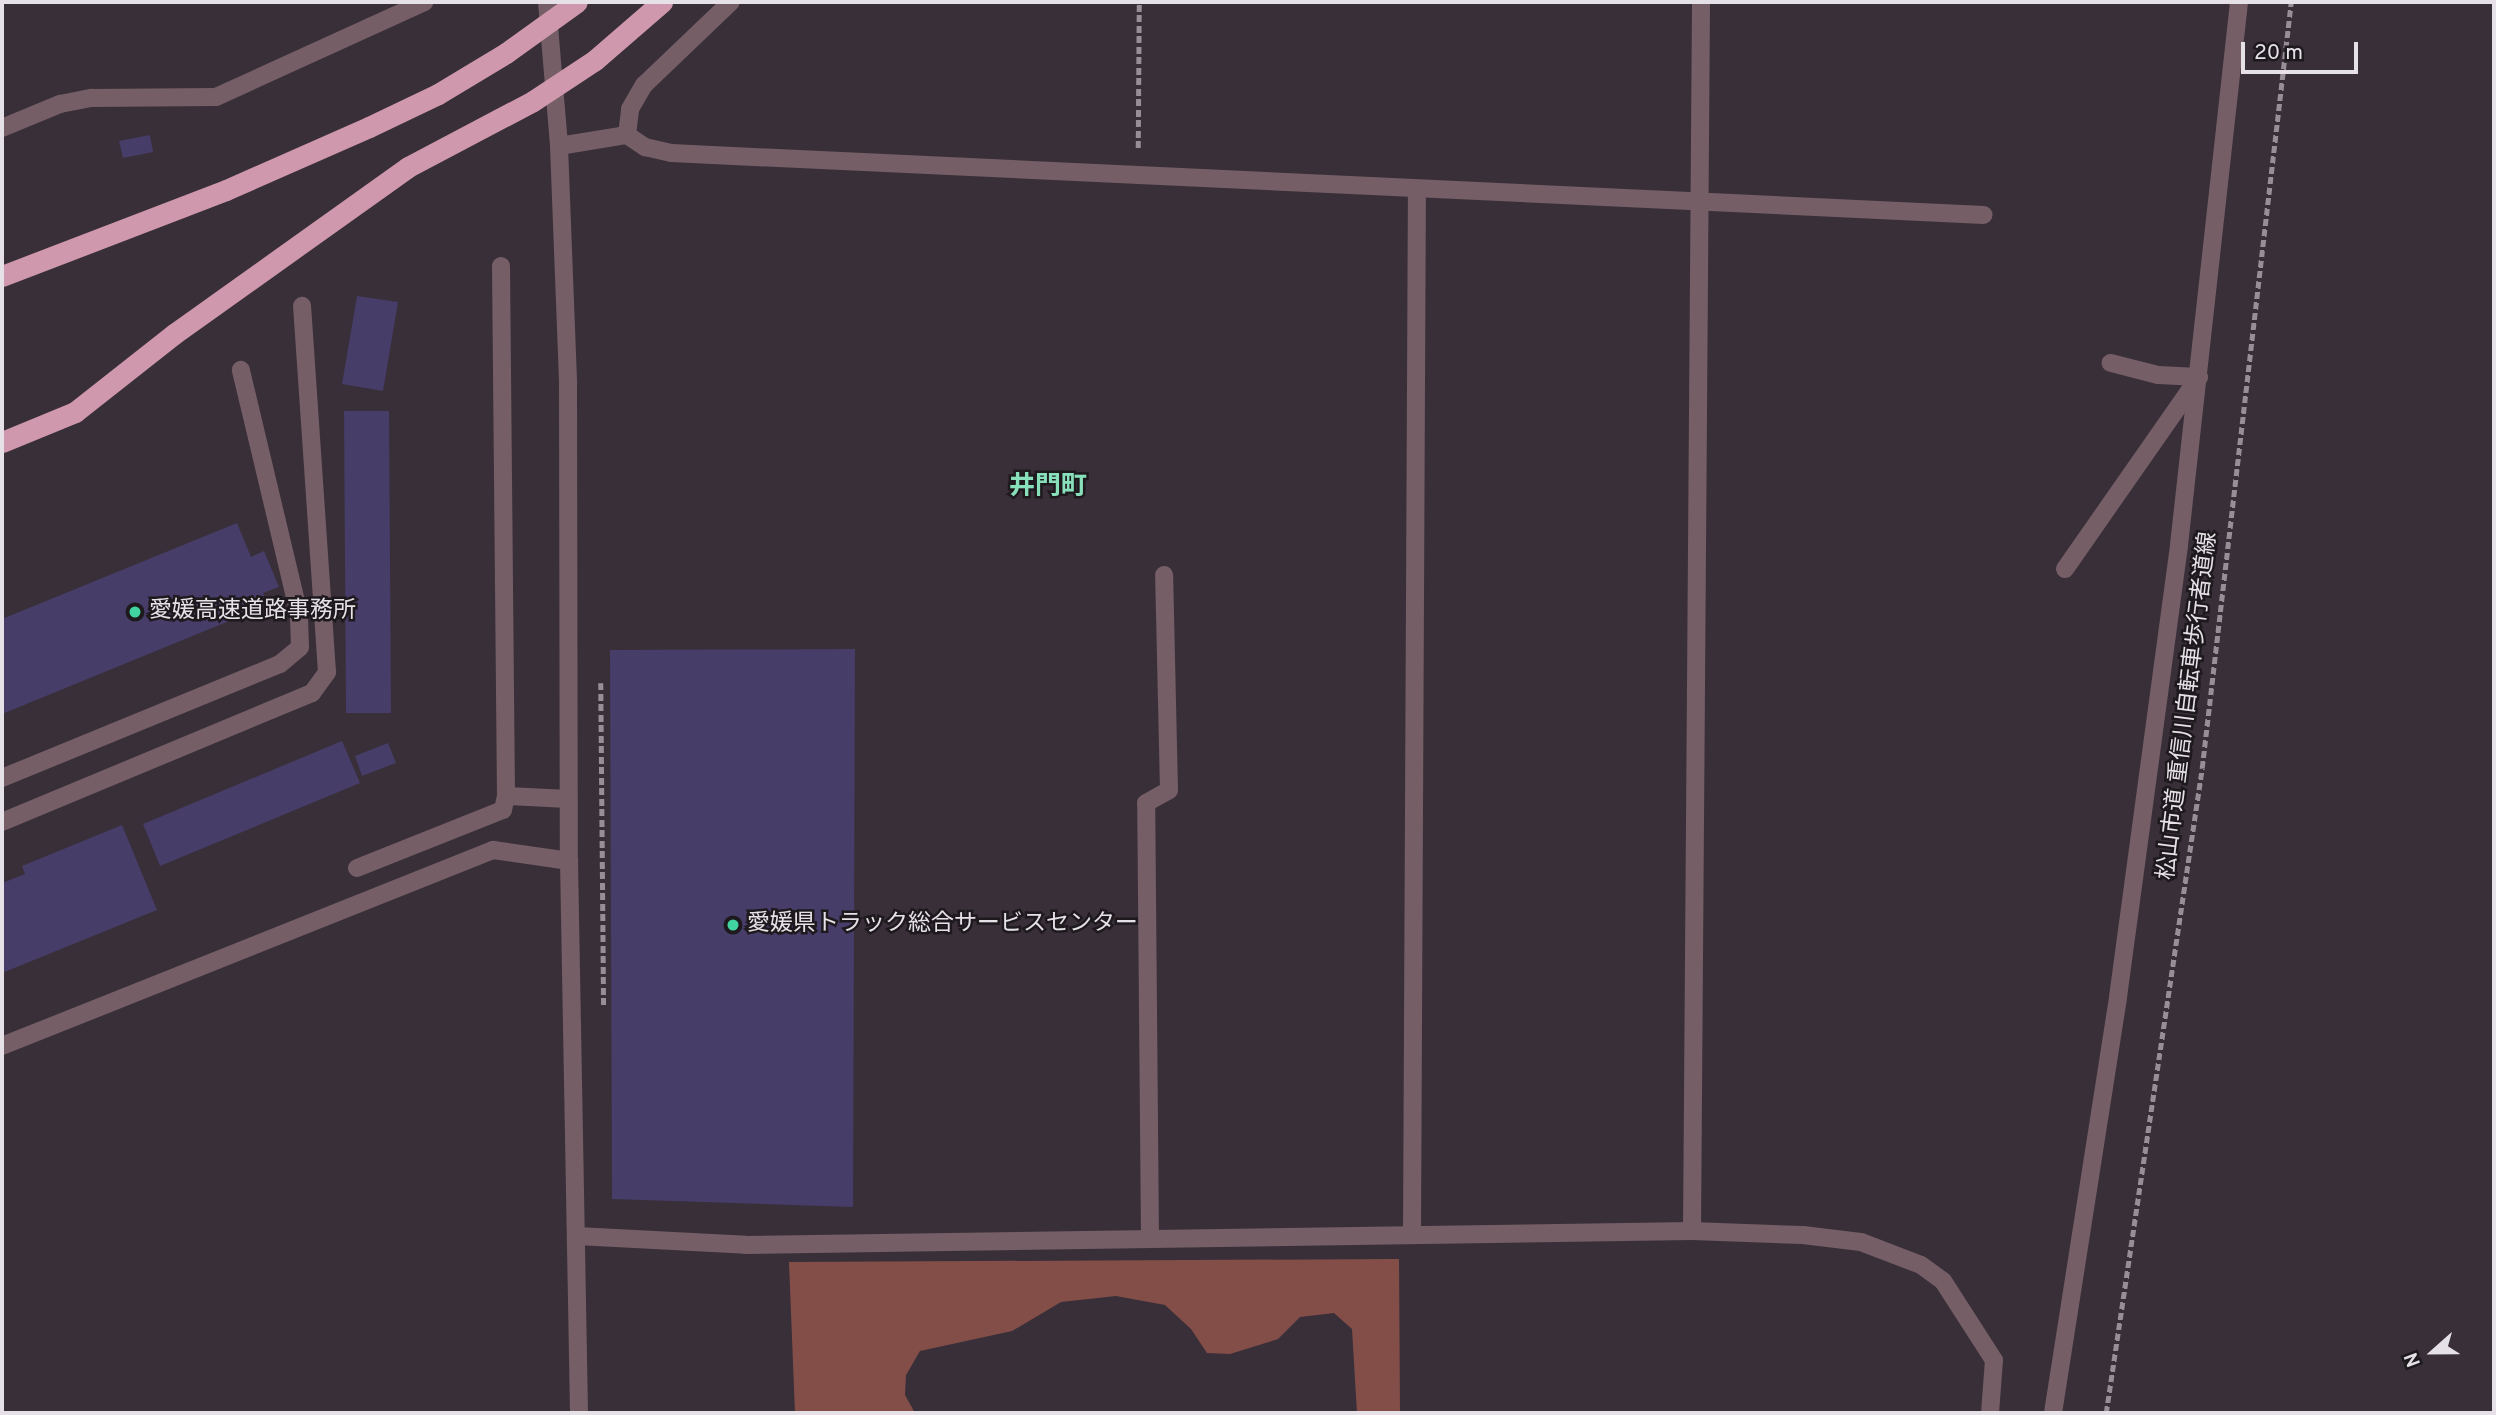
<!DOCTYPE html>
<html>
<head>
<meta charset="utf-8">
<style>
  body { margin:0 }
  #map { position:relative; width:2496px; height:1415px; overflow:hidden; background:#392f39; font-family:Overpass,"Noto Sans JP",sans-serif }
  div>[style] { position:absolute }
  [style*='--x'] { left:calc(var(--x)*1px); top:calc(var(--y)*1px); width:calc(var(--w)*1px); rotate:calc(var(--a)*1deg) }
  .forest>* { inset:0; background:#844e48 }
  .building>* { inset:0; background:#463d68 }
  .path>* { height:4.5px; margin-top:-2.25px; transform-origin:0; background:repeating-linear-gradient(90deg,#978f97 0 7px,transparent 0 10.5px) }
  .service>* { height:18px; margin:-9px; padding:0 9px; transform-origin:9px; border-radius:9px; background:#755e66 }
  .minor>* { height:18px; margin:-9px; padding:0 9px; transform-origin:9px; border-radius:9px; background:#755e66 }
  .motorway>* { height:21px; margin:-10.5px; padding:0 10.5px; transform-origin:10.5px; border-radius:10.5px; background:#d098ac }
  .motorway-bridge>* { height:21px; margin:-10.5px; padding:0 10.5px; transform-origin:10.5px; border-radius:10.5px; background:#d098ac }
  .dots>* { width:19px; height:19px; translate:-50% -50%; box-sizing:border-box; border:4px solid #1d191d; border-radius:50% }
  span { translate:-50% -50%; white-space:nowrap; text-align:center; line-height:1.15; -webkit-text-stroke:5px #1d191d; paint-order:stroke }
  .poi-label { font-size:23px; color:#e6e0e7 }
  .left { translate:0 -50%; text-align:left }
  .street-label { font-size:23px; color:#e6e0e7 }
  .quarter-label { font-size:26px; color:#88e0bb; font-weight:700 }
  .frame { position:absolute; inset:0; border:4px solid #e6e0e7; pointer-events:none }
  .north { position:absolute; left:2398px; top:1317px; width:70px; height:70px; -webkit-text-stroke:5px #1d191d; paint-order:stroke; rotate:249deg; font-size:19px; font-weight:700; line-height:28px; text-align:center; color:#e6e0e7 }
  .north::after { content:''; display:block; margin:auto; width:24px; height:32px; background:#e6e0e7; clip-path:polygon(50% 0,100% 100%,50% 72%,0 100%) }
  .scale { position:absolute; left:2241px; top:42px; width:117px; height:32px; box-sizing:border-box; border:4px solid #e6e0e7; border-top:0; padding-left:9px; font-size:21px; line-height:24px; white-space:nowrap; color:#e6e0e7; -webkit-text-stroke:5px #1d191d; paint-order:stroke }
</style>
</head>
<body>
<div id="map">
  <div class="forest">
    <i style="clip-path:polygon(1399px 1259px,1400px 1413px,1357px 1413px,1352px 1329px,1334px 1313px,1300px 1317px,1278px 1339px,1230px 1354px,1207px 1353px,1191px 1329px,1165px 1305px,1116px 1296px,1061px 1302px,1012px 1331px,920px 1351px,906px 1375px,905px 1395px,915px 1413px,795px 1413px,789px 1262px)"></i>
  </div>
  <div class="building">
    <i style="clip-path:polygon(150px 135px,153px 152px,123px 158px,119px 141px)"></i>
    <i style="clip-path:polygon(357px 296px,398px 302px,383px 391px,342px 384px)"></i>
    <i style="clip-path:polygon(344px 411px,389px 411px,391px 713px,346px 713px)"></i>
    <i style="clip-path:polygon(237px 523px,251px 557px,264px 551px,279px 587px,263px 593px,268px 605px,2px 714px,2px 619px)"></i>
    <i style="clip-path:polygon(855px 649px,853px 1207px,612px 1199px,610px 650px)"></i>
    <i style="clip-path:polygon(342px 741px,360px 783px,160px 866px,143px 824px)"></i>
    <i style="clip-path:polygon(388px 743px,396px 763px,362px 776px,355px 756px)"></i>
    <i style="clip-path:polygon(122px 825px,157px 910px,2px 973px,2px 883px,25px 874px,22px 866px)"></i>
  </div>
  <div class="path">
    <i style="--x:1138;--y:148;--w:146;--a:-89.6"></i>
    <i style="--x:601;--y:683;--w:323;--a:89.5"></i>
    <i style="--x:2106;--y:1413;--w:652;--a:-81.53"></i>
    <i style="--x:2202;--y:768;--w:771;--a:-83.37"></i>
  </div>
  <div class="service">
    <i style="--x:501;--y:266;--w:530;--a:89.46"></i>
    <i style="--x:506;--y:796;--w:62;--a:2.8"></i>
    <i style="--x:2;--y:778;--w:300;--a:-22.3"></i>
    <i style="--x:280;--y:664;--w:26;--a:-40"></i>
    <i style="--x:300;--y:647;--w:33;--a:-92"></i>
    <i style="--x:299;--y:614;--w:251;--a:-103.4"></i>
    <i style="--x:2;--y:822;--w:336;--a:-22.6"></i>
    <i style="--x:312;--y:693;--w:26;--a:-54"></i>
    <i style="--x:327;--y:672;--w:367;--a:-93.9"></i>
    <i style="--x:357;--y:868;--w:157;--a:-21.7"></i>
    <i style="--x:503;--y:810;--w:14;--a:-78"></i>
  </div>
  <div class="minor">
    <i style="--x:547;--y:2;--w:144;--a:85.2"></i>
    <i style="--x:559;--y:146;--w:239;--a:87.8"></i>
    <i style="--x:568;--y:385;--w:476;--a:89.9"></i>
    <i style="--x:569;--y:861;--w:552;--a:88.96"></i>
    <i style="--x:2;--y:128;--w:63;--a:-22.5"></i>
    <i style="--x:60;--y:104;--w:33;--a:-11"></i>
    <i style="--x:92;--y:98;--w:124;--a:-0.5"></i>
    <i style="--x:216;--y:97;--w:229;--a:-24.5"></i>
    <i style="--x:627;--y:135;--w:26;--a:-83"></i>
    <i style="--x:630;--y:109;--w:28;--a:-60"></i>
    <i style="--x:644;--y:85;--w:120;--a:-43.7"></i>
    <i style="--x:559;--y:146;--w:69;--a:-9.2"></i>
    <i style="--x:627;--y:135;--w:22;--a:34"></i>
    <i style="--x:645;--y:147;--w:27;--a:13"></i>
    <i style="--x:671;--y:153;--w:1314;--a:2.7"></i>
    <i style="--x:2065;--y:569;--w:234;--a:-55.1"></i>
    <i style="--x:2199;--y:377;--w:41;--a:-177.2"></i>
    <i style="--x:2158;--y:375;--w:49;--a:-165.7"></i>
    <i style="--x:2;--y:1046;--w:529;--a:-21.76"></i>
    <i style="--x:493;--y:850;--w:77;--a:8.2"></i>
    <i style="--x:1692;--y:1231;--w:1229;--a:-89.58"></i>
    <i style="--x:1412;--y:1235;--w:1045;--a:-89.73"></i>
    <i style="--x:577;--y:1236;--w:169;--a:3"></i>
    <i style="--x:746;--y:1245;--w:946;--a:-0.85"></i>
    <i style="--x:1692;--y:1231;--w:111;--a:2.1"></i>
    <i style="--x:1803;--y:1235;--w:58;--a:6.9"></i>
    <i style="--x:1861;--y:1242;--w:64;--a:21"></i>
    <i style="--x:1921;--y:1265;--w:27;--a:36"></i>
    <i style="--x:1943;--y:1281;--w:94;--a:57.2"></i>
    <i style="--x:1994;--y:1360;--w:53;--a:94.3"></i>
    <i style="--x:1150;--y:1239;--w:436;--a:-90.5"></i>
    <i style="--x:1146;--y:803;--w:26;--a:-29"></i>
    <i style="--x:1169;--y:790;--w:215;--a:-91.3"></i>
    <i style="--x:2053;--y:1413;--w:421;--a:-81.1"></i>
    <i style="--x:2118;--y:997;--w:456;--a:-82.3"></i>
    <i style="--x:2179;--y:545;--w:546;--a:-83.69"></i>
  </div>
  <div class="motorway">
    <i style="--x:2;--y:276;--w:240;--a:-21"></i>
    <i style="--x:226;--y:190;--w:156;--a:-23.8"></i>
    <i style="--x:2;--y:442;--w:79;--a:-22.3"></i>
    <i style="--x:75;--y:412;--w:126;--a:-38.2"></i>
    <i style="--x:174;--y:334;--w:287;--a:-35.5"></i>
  </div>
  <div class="motorway-bridge">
    <i style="--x:369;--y:127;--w:76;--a:-25.6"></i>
    <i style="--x:438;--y:94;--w:79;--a:-31.1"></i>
    <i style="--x:506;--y:53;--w:87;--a:-35.7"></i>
    <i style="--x:408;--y:167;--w:141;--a:-27.8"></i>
    <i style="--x:533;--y:101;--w:74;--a:-33.5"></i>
    <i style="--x:595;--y:60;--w:89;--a:-40.9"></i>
  </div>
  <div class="dots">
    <i style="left:135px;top:612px;background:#41d4a1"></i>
    <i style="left:733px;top:925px;background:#41d4a1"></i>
  </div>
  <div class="poi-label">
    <span class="left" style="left:149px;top:612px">愛媛高速道路事務所</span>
    <span class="left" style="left:747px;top:925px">愛媛県トラック総合サービスセンター</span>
  </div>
  <div class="street-label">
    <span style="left:2189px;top:706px;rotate:-83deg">松山市道 重信川自転車歩行者道線</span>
  </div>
  <div class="quarter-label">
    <span style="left:1048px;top:488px">井門町</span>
  </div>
  <div class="frame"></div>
  <div class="north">N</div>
  <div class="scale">20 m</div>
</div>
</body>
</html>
